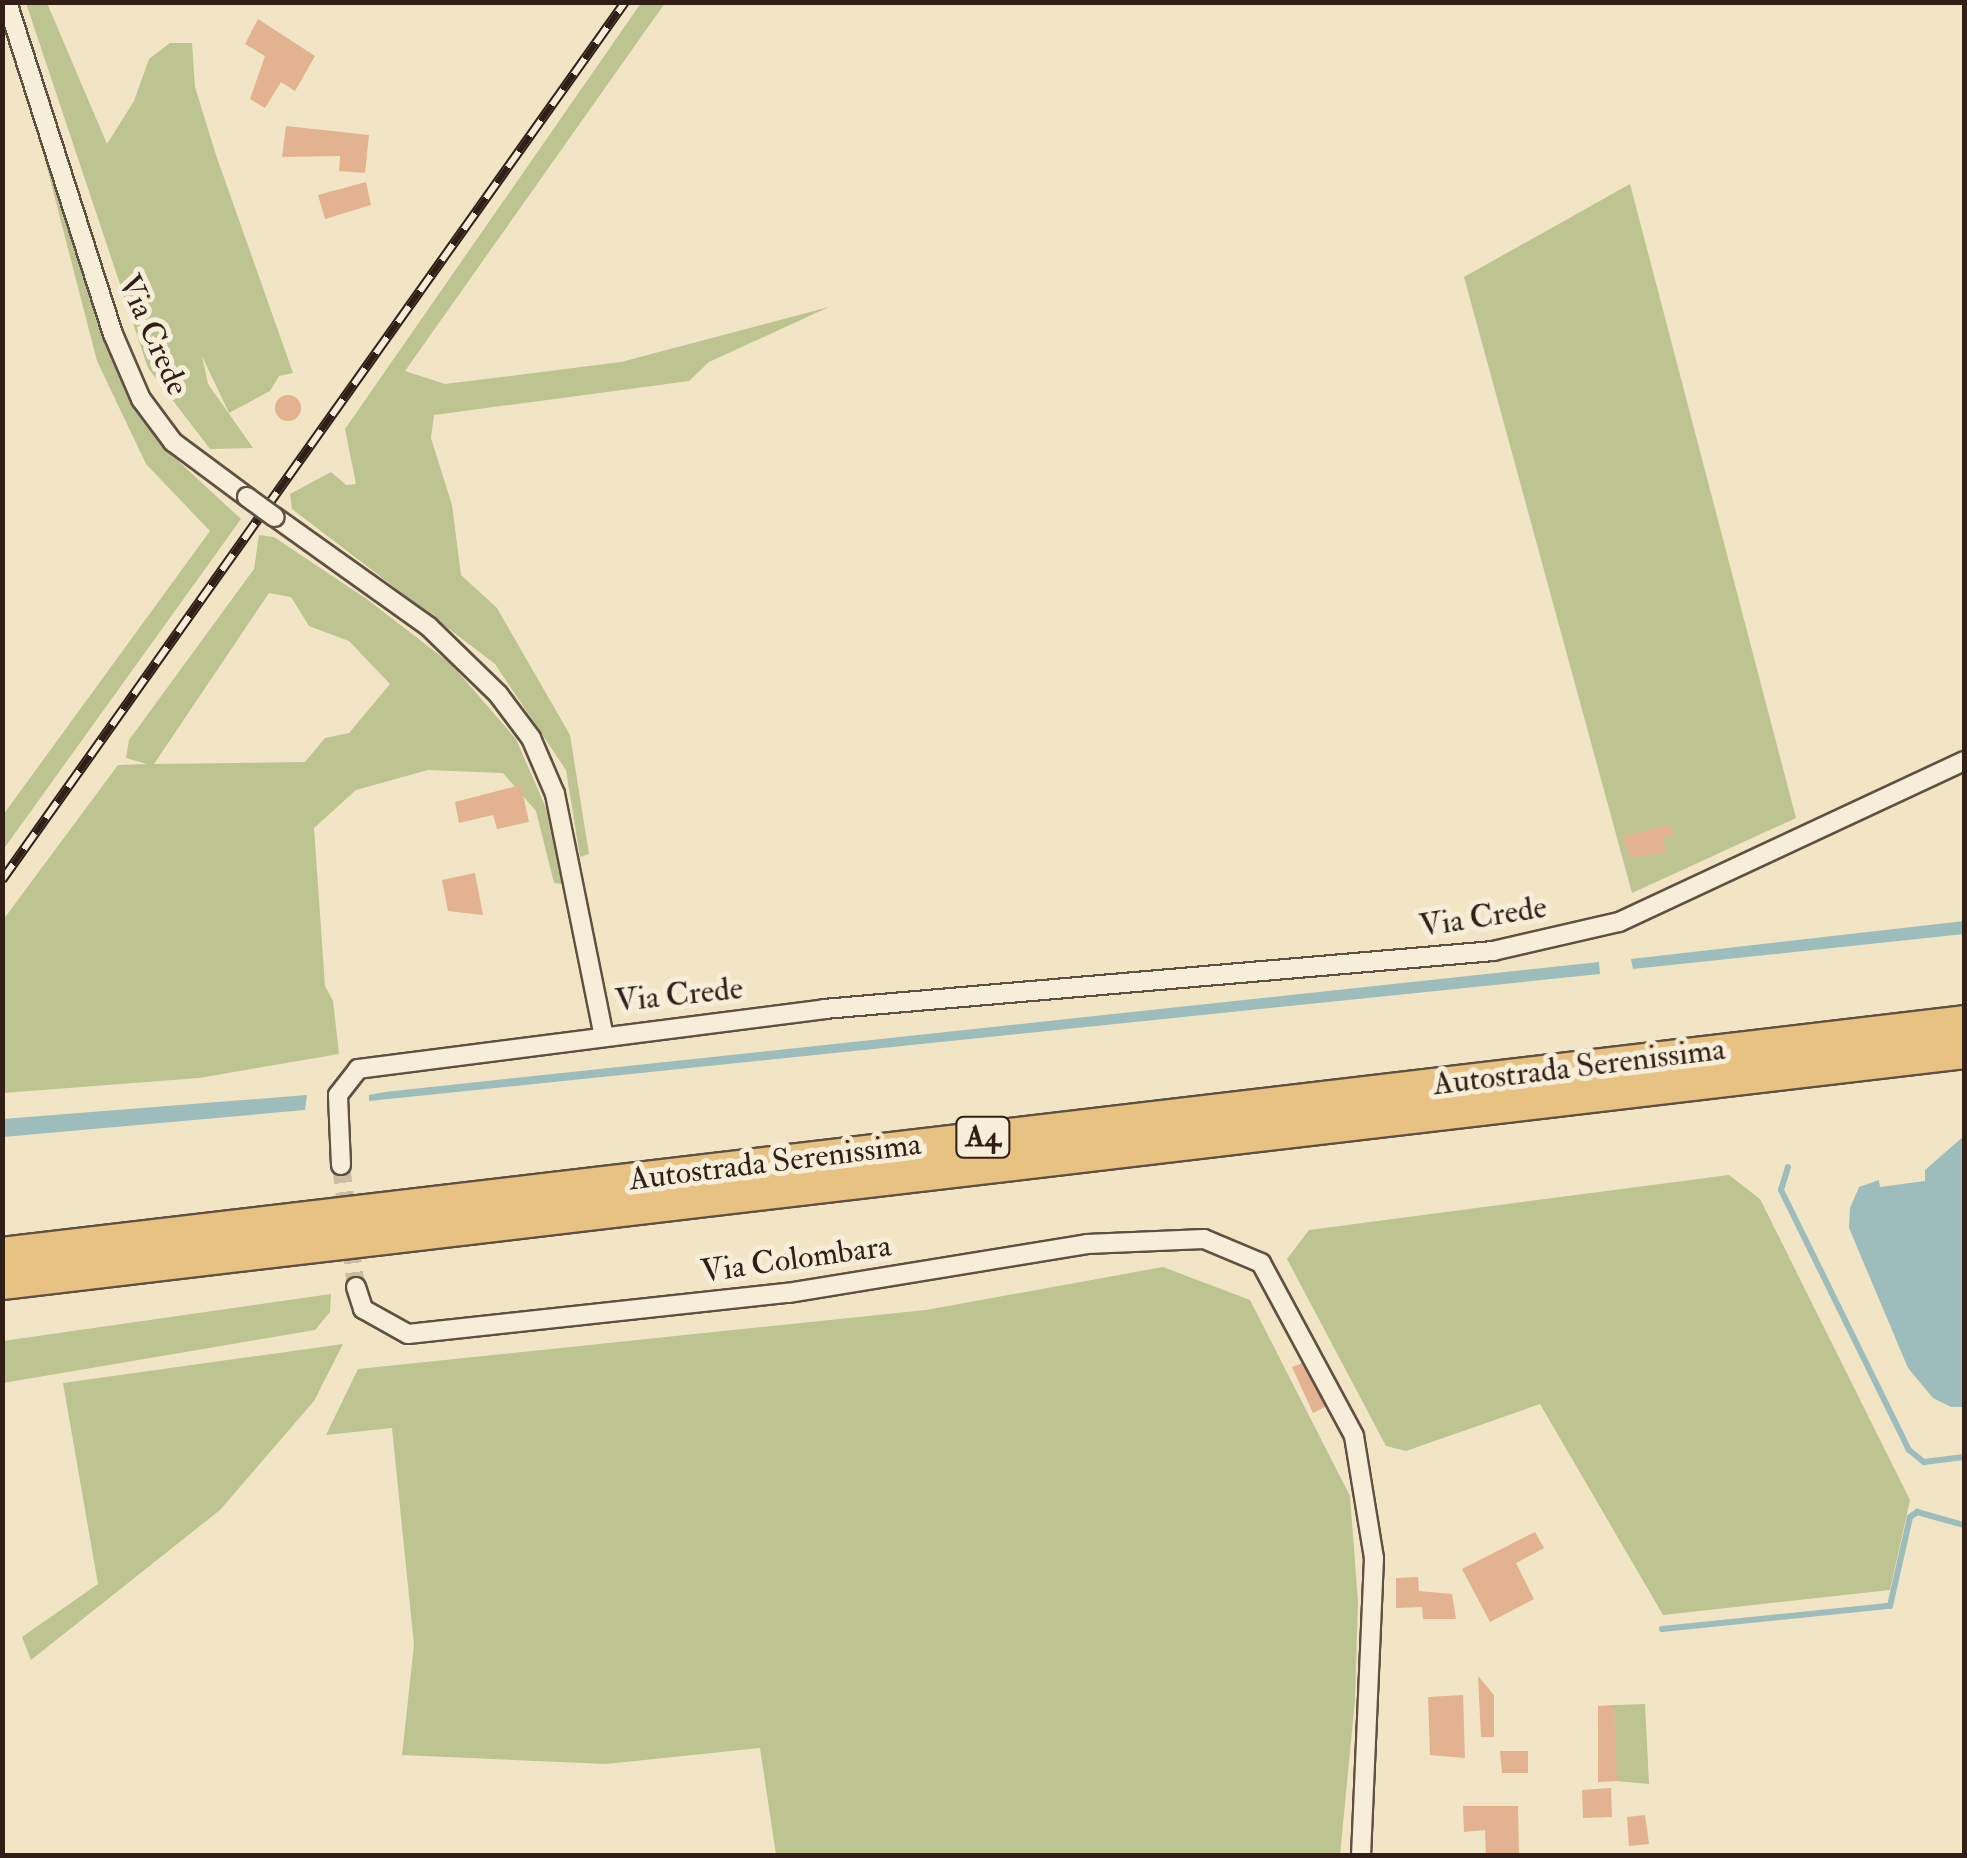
<!DOCTYPE html>
<html>
<head>
<meta charset="utf-8">
<style>
  body { margin:0 }
  #map { position:relative; width:1967px; height:1858px; overflow:hidden; background:#f1e5c5; font-family:"IM FELL Double Pica",serif }
  div>[style] { position:absolute }
  [style*='--x'] { left:calc(var(--x)*1px); top:calc(var(--y)*1px); width:calc(var(--w)*1px); rotate:calc(var(--a)*1deg) }
  .green>* { inset:0; background:#bec392 }
  .water>* { inset:0; background:#9dbdbc }
  .stream>* { height:6px; margin:-3px; padding:0 3px; transform-origin:3px; border-radius:3px; background:#9dbdbc }
  .building>* { inset:0; background:#e3b290 }
  .round { border-radius:50% }
  .minor-tunnel>* { height:18px; margin-top:-9px; transform-origin:0; background:repeating-linear-gradient(90deg,#cabda2 0 18px,transparent 0 27px) }
  .roads { filter:drop-shadow(2px 0 #605042) drop-shadow(-2px 0 #605042) drop-shadow(0 2px #605042) drop-shadow(0 -2px #605042) }
  .minor>* { height:18px; margin:-9px; padding:0 9px; transform-origin:9px; border-radius:9px; background:#f6eed9 }
  .motorway>* { height:32px; margin:-16px; padding:0 16px; transform-origin:16px; border-radius:16px; background:#e8c282 }
  .rail>* { height:10px; margin-top:-5px; transform-origin:0; background:repeating-linear-gradient(90deg,#f6eed9 0 19px,#301e17 0 38px); box-sizing:border-box; border-block:2px solid #301e17 }
  .bridges { filter:drop-shadow(2px 0 #605042) drop-shadow(-2px 0 #605042) drop-shadow(0 2px #605042) drop-shadow(0 -2px #605042) }
  .minor-bridge>* { height:18px; margin:-9px; padding:0 9px; transform-origin:9px; border-radius:9px; background:#f6eed9 }
  span { translate:-50% -50%; white-space:nowrap; text-align:center; line-height:1.15; -webkit-text-stroke:10px #f6eed9; paint-order:stroke }
  .shield-label span { padding:2px 8px; background:#f6eed9; border:2px solid; border-radius:8px; -webkit-text-stroke-width:0 }
  .shield-label { font-size:30px; color:#301e17; font-weight:700 }
  .street-label { font-size:32px; color:#301e17 }
  .frame { position:absolute; inset:0; border:5px solid #301e17; pointer-events:none }
</style>
</head>
<body>
<div id="map">
  <div class="green">
    <i style="clip-path:polygon(26px 3px,47px 3px,107px 144px,134px 101px,149px 59px,170px 43px,192px 43px,195px 87px,216px 155px,293px 373px,279px 376px,270px 391px,229px 413px,202px 356px,208px 384px,253px 448px,210px 449px,148px 368px)"></i>
    <i style="clip-path:polygon(641px 3px,665px 3px,405px 371px,445px 384px,621px 362px,829px 307px,709px 362px,689px 381px,434px 415px,431px 438px,452px 505px,461px 575px,497px 608px,570px 735px,589px 854px,580px 857px,566px 770px,495px 664px,292px 509px,290px 494px,331px 472px,346px 485px,356px 484px,345px 429px)"></i>
    <i style="clip-path:polygon(34px 117px,116px 369px,163px 447px,241px 519px,3px 850px,3px 815px,210px 531px,146px 464px,97px 361px)"></i>
    <i style="clip-path:polygon(1630px 184px,1796px 818px,1632px 893px,1464px 277px)"></i>
    <i style="clip-path:polygon(evenodd,259px 535px,274px 537px,368px 600px,451px 664px,516px 739px,549px 815px,562px 884px,554px 883px,536px 811px,503px 773px,428px 770px,356px 790px,314px 828px,325px 986px,333px 1001px,339px 1054px,199px 1078px,3px 1093px,3px 920px,118px 765px,147px 764px,126px 758px,129px 740px,254px 569px,259px 535px,269px 593px,291px 597px,309px 626px,349px 641px,390px 684px,349px 733px,325px 738px,305px 762px,154px 764px,269px 593px)"></i>
    <i style="clip-path:polygon(1729px 1175px,1760px 1199px,1910px 1500px,1890px 1590px,1663px 1615px,1540px 1404px,1406px 1451px,1386px 1446px,1287px 1259px,1309px 1230px)"></i>
    <i style="clip-path:polygon(1163px 1267px,1250px 1300px,1350px 1496px,1358px 1601px,1355px 1700px,1340px 1855px,776px 1855px,760px 1748px,606px 1764px,402px 1755px,414px 1645px,392px 1428px,326px 1435px,358px 1369px,926px 1310px)"></i>
    <i style="clip-path:polygon(331px 1294px,330px 1312px,315px 1330px,3px 1383px,3px 1341px)"></i>
    <i style="clip-path:polygon(343px 1344px,314px 1401px,220px 1510px,31px 1660px,22px 1637px,98px 1584px,63px 1383px)"></i>
    <i style="clip-path:polygon(1645px 1704px,1649px 1784px,1616px 1781px,1614px 1705px)"></i>
  </div>
  <div class="water">
    <i style="clip-path:polygon(1964px 921px,1964px 934px,1633px 969px,1631px 959px)"></i>
    <i style="clip-path:polygon(1599px 962px,1600px 974px,369px 1101px,369px 1095px,385px 1092px)"></i>
    <i style="clip-path:polygon(307px 1095px,305px 1110px,3px 1137px,3px 1119px)"></i>
    <i style="clip-path:polygon(1964px 1136px,1964px 1407px,1951px 1407px,1933px 1398px,1908px 1368px,1849px 1228px,1850px 1208px,1859px 1187px,1879px 1180px,1880px 1187px,1925px 1181px,1925px 1170px)"></i>
  </div>
  <div class="stream">
    <i style="--x:1788;--y:1167;--w:24;--a:107"></i>
    <i style="--x:1781;--y:1190;--w:290;--a:63.8"></i>
    <i style="--x:1909;--y:1450;--w:19;--a:39"></i>
    <i style="--x:1924;--y:1462;--w:40;--a:-7.1"></i>
    <i style="--x:1662;--y:1629;--w:229;--a:-5.8"></i>
    <i style="--x:1890;--y:1606;--w:91;--a:-77.3"></i>
    <i style="--x:1910;--y:1517;--w:9;--a:-36"></i>
    <i style="--x:1917;--y:1512;--w:49;--a:15.5"></i>
  </div>
  <div class="building">
    <i style="clip-path:polygon(258px 19px,315px 56px,295px 91px,281px 82px,265px 108px,250px 99px,265px 56px,245px 44px)"></i>
    <i style="clip-path:polygon(286px 126px,369px 135px,365px 173px,339px 171px,340px 156px,282px 157px)"></i>
    <i style="clip-path:polygon(366px 182px,371px 205px,325px 219px,318px 195px)"></i>
    <i class="round" style="left:275px;top:395px;width:26px;height:26px"></i>
    <i style="clip-path:polygon(521px 785px,529px 822px,497px 829px,493px 815px,459px 823px,455px 802px)"></i>
    <i style="clip-path:polygon(1670px 824px,1674px 834px,1662px 839px,1667px 852px,1631px 858px,1622px 837px)"></i>
    <i style="clip-path:polygon(475px 873px,483px 915px,448px 911px,442px 880px)"></i>
    <i style="clip-path:polygon(1305px 1362px,1327px 1406px,1313px 1413px,1292px 1367px)"></i>
    <i style="clip-path:polygon(1535px 1532px,1544px 1548px,1516px 1563px,1534px 1599px,1490px 1622px,1462px 1569px)"></i>
    <i style="clip-path:polygon(1418px 1577px,1419px 1591px,1452px 1594px,1456px 1619px,1423px 1619px,1422px 1607px,1396px 1608px,1396px 1578px)"></i>
    <i style="clip-path:polygon(1478px 1676px,1494px 1695px,1494px 1737px,1481px 1737px)"></i>
    <i style="clip-path:polygon(1463px 1695px,1465px 1758px,1430px 1755px,1428px 1697px)"></i>
    <i style="clip-path:polygon(1614px 1705px,1617px 1781px,1598px 1782px,1598px 1706px)"></i>
    <i style="clip-path:polygon(1500px 1751px,1528px 1751px,1528px 1773px,1502px 1773px)"></i>
    <i style="clip-path:polygon(1611px 1788px,1612px 1817px,1583px 1818px,1582px 1790px)"></i>
    <i style="clip-path:polygon(1463px 1806px,1518px 1806px,1519px 1856px,1486px 1856px,1485px 1830px,1464px 1832px)"></i>
    <i style="clip-path:polygon(1645px 1815px,1649px 1844px,1629px 1846px,1627px 1817px)"></i>
  </div>
  <div class="minor-tunnel">
    <i style="--x:341;--y:1165;--w:123;--a:83"></i>
  </div>
  <div class="roads">
    <div class="minor">
      <i style="--x:7;--y:2;--w:349;--a:72.3"></i>
      <i style="--x:113;--y:334;--w:71;--a:66.7"></i>
      <i style="--x:141;--y:399;--w:54;--a:53.3"></i>
      <i style="--x:173;--y:442;--w:92;--a:36.6"></i>
      <i style="--x:275;--y:517;--w:188;--a:35.5"></i>
      <i style="--x:428;--y:626;--w:98;--a:44.2"></i>
      <i style="--x:498;--y:694;--w:55;--a:53.1"></i>
      <i style="--x:531;--y:738;--w:61;--a:66.8"></i>
      <i style="--x:555;--y:794;--w:247;--a:78.6"></i>
      <i style="--x:341;--y:1165;--w:70;--a:-92.5"></i>
      <i style="--x:338;--y:1095;--w:33;--a:-52"></i>
      <i style="--x:358;--y:1069;--w:470;--a:-7.3"></i>
      <i style="--x:824;--y:1009;--w:672;--a:-4.95"></i>
      <i style="--x:1493;--y:951;--w:129;--a:-13"></i>
      <i style="--x:1619;--y:922;--w:381;--a:-25"></i>
      <i style="--x:356;--y:1287;--w:23;--a:72"></i>
      <i style="--x:363;--y:1309;--w:51;--a:29.1"></i>
      <i style="--x:408;--y:1334;--w:382;--a:-6.2"></i>
      <i style="--x:788;--y:1293;--w:303;--a:-9.3"></i>
      <i style="--x:1087;--y:1244;--w:117;--a:-2.4"></i>
      <i style="--x:1204;--y:1239;--w:62;--a:22.8"></i>
      <i style="--x:1261;--y:1263;--w:196;--a:61.7"></i>
      <i style="--x:1354;--y:1436;--w:124;--a:80.7"></i>
      <i style="--x:1374;--y:1558;--w:298;--a:92.5"></i>
    </div>
    <div class="motorway">
      <i style="--x:2;--y:1254;--w:1976;--a:-6.74"></i>
      <i style="--x:2;--y:1283;--w:1976;--a:-6.71"></i>
    </div>
  </div>
  <div class="rail">
    <i style="--x:2;--y:880;--w:1077;--a:-54.64"></i>
  </div>
  <div class="bridges">
    <div class="minor-bridge">
      <i style="--x:247;--y:497;--w:34;--a:36"></i>
    </div>
  </div>
  <div class="shield-label">
    <span style="left:983px;top:1137px">A4</span>
  </div>
  <div class="street-label">
    <span style="left:153px;top:335px;rotate:66deg">Via Crede</span>
    <span style="left:1483px;top:917px;rotate:-9deg">Via Crede</span>
    <span style="left:679px;top:995px;rotate:-6deg">Via Crede</span>
    <span style="left:1579px;top:1067px;rotate:-7deg">Autostrada Serenissima</span>
    <span style="left:775px;top:1162px;rotate:-7deg">Autostrada Serenissima</span>
    <span style="left:796px;top:1259px;rotate:-8deg">Via Colombara</span>
  </div>
  <div class="frame"></div>
</div>
</body>
</html>
